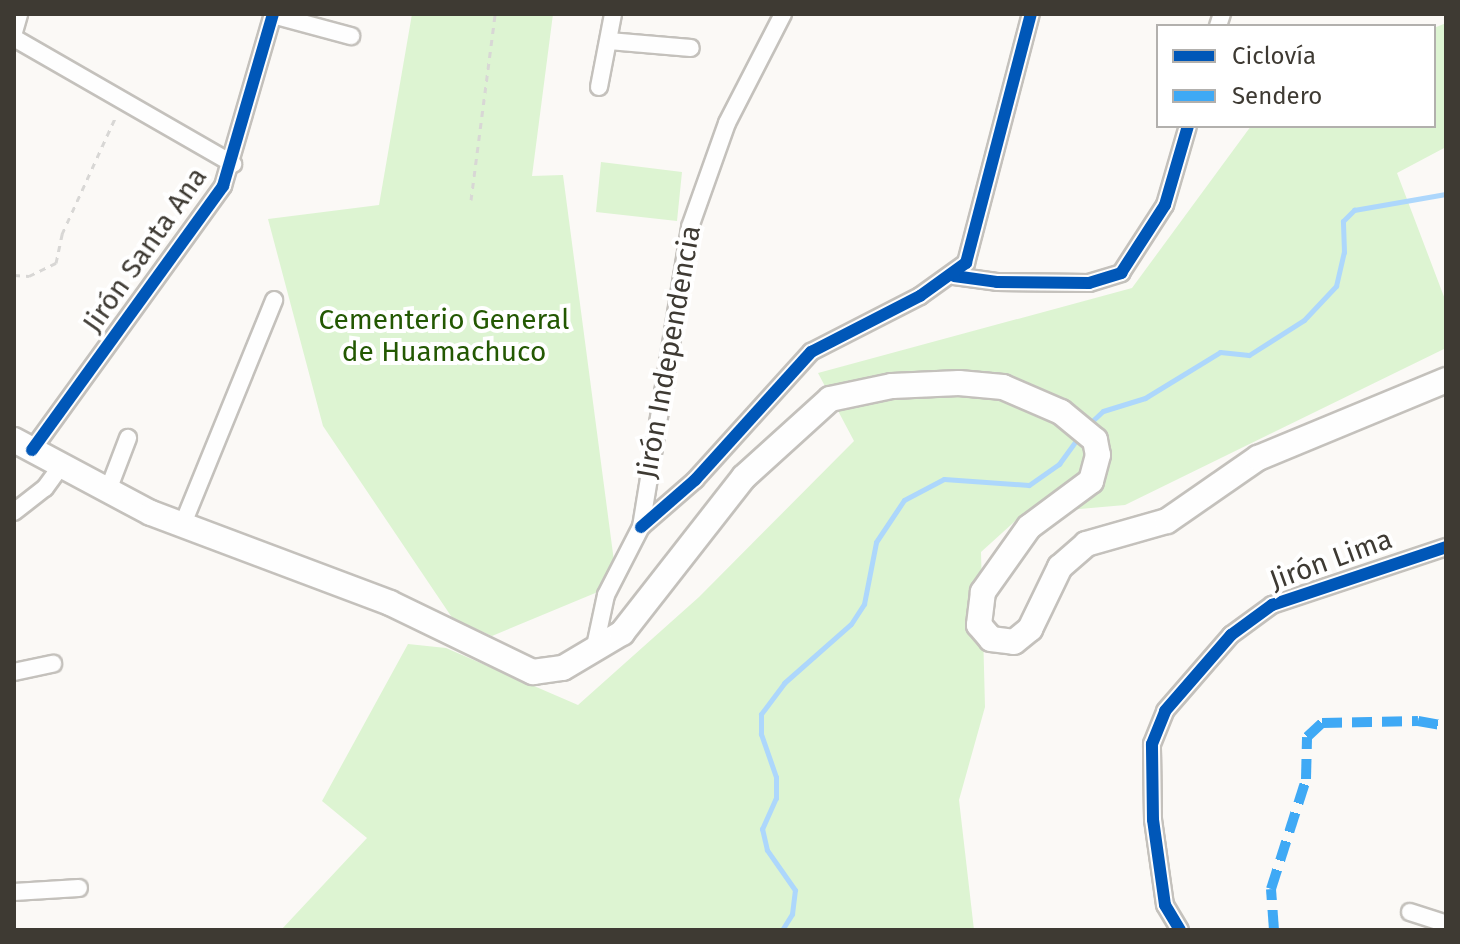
<!DOCTYPE html>
<html>
<head>
<meta charset="utf-8">
<style>
  body { margin:0 }
  #map { position:relative; width:1460px; height:944px; overflow:hidden; background:#fbf9f6; font-family:"Fira Sans",sans-serif }
  div>[style] { position:absolute }
  [style*='--x'] { left:calc(var(--x)*1px); top:calc(var(--y)*1px); width:calc(var(--w)*1px); rotate:calc(var(--a)*1deg) }
  .green>* { inset:0; background:#ddf4d2 }
  .stream>* { height:5px; margin:-2.5px; padding:0 2.5px; transform-origin:2.5px; border-radius:2.5px; background:#add7fc }
  .path>* { height:3px; margin-top:-1.5px; transform-origin:0; background:repeating-linear-gradient(90deg,#d8d7d5 0 6px,transparent 0 12px) }
  .roads { filter:drop-shadow(2px 0 #c4c1bc) drop-shadow(-2px 0 #c4c1bc) drop-shadow(0 2px #c4c1bc) drop-shadow(0 -2px #c4c1bc) }
  .minor>* { height:16px; margin:-8px; padding:0 8px; transform-origin:8px; border-radius:8px; background:#fefefe }
  .highway>* { height:24px; margin:-12px; padding:0 12px; transform-origin:12px; border-radius:12px; background:#fefefe }
  .quiet>* { height:10px; margin-top:-5px; transform-origin:0; background:repeating-linear-gradient(90deg,#3fa9f5 0 20px,transparent 0 30px) }
  .cycleway>* { height:12px; margin:-6px; padding:0 6px; transform-origin:6px; border-radius:6px; background:#0057b8 }
  span { translate:-50% -50%; white-space:nowrap; text-align:center; line-height:1.15; -webkit-text-stroke:8px #fff; paint-order:stroke }
  .street-label { font-size:28px; color:#3e3a33 }
  .park-label { font-size:28px; color:#235802 }
  .frame { position:absolute; inset:0; border:16px solid #3e3a33; pointer-events:none }
  .legend { position:absolute; left:1156px; top:24px; width:280px; height:104px; box-sizing:border-box; background:#fff; border:2px solid #b2b0ad; margin:0; padding:10px 14px; list-style:none; font-size:24px; color:#3e3a33 }
  .legend li { display:flex; align-items:center; gap:16px; height:40px }
  .legend b { width:40px; border:2px solid #b2b0ad }
</style>
</head>
<body>
<div id="map">
  <div class="green">
    <i style="clip-path:polygon(412px 14px,553px 14px,532px 176px,563px 175px,617px 584px,492px 636px,453px 619px,323px 426px,268px 219px,379px 205px)"></i>
    <i style="clip-path:polygon(1446px 23px,1446px 147px,1397px 173px,1446px 302px,1446px 348px,1125px 505px,1023px 514px,981px 552px,985px 707px,959px 800px,974px 930px,281px 930px,367px 838px,322px 801px,408px 644px,446px 648px,578px 705px,699px 597px,854px 441px,818px 373px,1132px 288px,1251px 126px,1434px 126px,1434px 28px)"></i>
    <i style="clip-path:polygon(601px 162px,682px 172px,677px 221px,596px 212px)"></i>
  </div>
  <div class="stream">
    <i style="--x:1089;--y:424;--w:19;--a:-43"></i>
    <i style="--x:1103;--y:411;--w:44;--a:-17.2"></i>
    <i style="--x:1145;--y:398;--w:88;--a:-31.5"></i>
    <i style="--x:1220;--y:352;--w:29;--a:6"></i>
    <i style="--x:1249;--y:355;--w:65;--a:-32.5"></i>
    <i style="--x:1304;--y:320;--w:47;--a:-46.7"></i>
    <i style="--x:1336;--y:286;--w:35;--a:-77"></i>
    <i style="--x:1344;--y:252;--w:31;--a:-92"></i>
    <i style="--x:1343;--y:221;--w:16;--a:-45"></i>
    <i style="--x:1354;--y:210;--w:93;--a:-9.9"></i>
    <i style="--x:782;--y:930;--w:19;--a:-58"></i>
    <i style="--x:792;--y:914;--w:24;--a:-83"></i>
    <i style="--x:795;--y:890;--w:49;--a:-125"></i>
    <i style="--x:767;--y:850;--w:22;--a:-103"></i>
    <i style="--x:762;--y:829;--w:34;--a:-66"></i>
    <i style="--x:776;--y:798;--w:21;--a:-90"></i>
    <i style="--x:776;--y:777;--w:46;--a:-109.2"></i>
    <i style="--x:761;--y:734;--w:20;--a:-90"></i>
    <i style="--x:761;--y:714;--w:39;--a:-53"></i>
    <i style="--x:784;--y:683;--w:89;--a:-41.4"></i>
    <i style="--x:851;--y:624;--w:24;--a:-57"></i>
    <i style="--x:864;--y:604;--w:63;--a:-79"></i>
    <i style="--x:876;--y:542;--w:50;--a:-56.3"></i>
    <i style="--x:904;--y:500;--w:45;--a:-27.7"></i>
    <i style="--x:944;--y:479;--w:85;--a:4"></i>
    <i style="--x:1029;--y:485;--w:37;--a:-35"></i>
    <i style="--x:1059;--y:464;--w:36;--a:-54"></i>
  </div>
  <div class="path">
    <i style="--x:471;--y:200;--w:188;--a:-82.6"></i>
    <i style="--x:14;--y:275;--w:15;--a:4"></i>
    <i style="--x:29;--y:276;--w:30;--a:-26"></i>
    <i style="--x:56;--y:263;--w:30;--a:-78"></i>
    <i style="--x:62;--y:234;--w:130;--a:-65.4"></i>
  </div>
  <div class="roads">
    <div class="minor">
      <i style="--x:273;--y:15;--w:81;--a:15.1"></i>
      <i style="--x:1218;--y:26;--w:13;--a:-72"></i>
      <i style="--x:14;--y:32;--w:19;--a:-74"></i>
      <i style="--x:14;--y:38;--w:253;--a:29.9"></i>
      <i style="--x:609;--y:41;--w:82;--a:4.9"></i>
      <i style="--x:599;--y:87;--w:74;--a:-79.1"></i>
      <i style="--x:954;--y:276;--w:43;--a:7.9"></i>
      <i style="--x:997;--y:282;--w:92;--a:0.6"></i>
      <i style="--x:1089;--y:283;--w:34;--a:-17"></i>
      <i style="--x:1121;--y:273;--w:81;--a:-57.1"></i>
      <i style="--x:1165;--y:205;--w:82;--a:-73.8"></i>
      <i style="--x:32;--y:450;--w:326;--a:-54.1"></i>
      <i style="--x:223;--y:186;--w:179;--a:-73.8"></i>
      <i style="--x:107;--y:493;--w:59;--a:-69.1"></i>
      <i style="--x:14;--y:512;--w:39;--a:-38"></i>
      <i style="--x:45;--y:488;--w:27;--a:-54"></i>
      <i style="--x:182;--y:526;--w:244;--a:-67.8"></i>
      <i style="--x:641;--y:527;--w:72;--a:-41"></i>
      <i style="--x:695;--y:480;--w:173;--a:-47.8"></i>
      <i style="--x:811;--y:352;--w:123;--a:-27.2"></i>
      <i style="--x:920;--y:296;--w:57;--a:-35.7"></i>
      <i style="--x:966;--y:263;--w:257;--a:-75.4"></i>
      <i style="--x:594;--y:651;--w:57;--a:-77.9"></i>
      <i style="--x:606;--y:595;--w:76;--a:-62.8"></i>
      <i style="--x:641;--y:527;--w:304;--a:-80.7"></i>
      <i style="--x:690;--y:227;--w:110;--a:-70.4"></i>
      <i style="--x:727;--y:123;--w:123;--a:-62.8"></i>
      <i style="--x:14;--y:672;--w:40;--a:-12"></i>
      <i style="--x:14;--y:892;--w:65;--a:-3.5"></i>
      <i style="--x:1410;--y:912;--w:38;--a:18"></i>
      <i style="--x:1180;--y:930;--w:29;--a:-121"></i>
      <i style="--x:1165;--y:905;--w:86;--a:-98"></i>
      <i style="--x:1153;--y:820;--w:76;--a:-90.8"></i>
      <i style="--x:1152;--y:744;--w:35;--a:-68"></i>
      <i style="--x:1165;--y:711;--w:101;--a:-49"></i>
      <i style="--x:1231;--y:635;--w:51;--a:-36.2"></i>
      <i style="--x:1272;--y:605;--w:183;--a:-18.4"></i>
    </div>
    <div class="highway">
      <i style="--x:14;--y:440;--w:155;--a:28.1"></i>
      <i style="--x:151;--y:513;--w:255;--a:20.6"></i>
      <i style="--x:390;--y:603;--w:159;--a:25.8"></i>
      <i style="--x:533;--y:672;--w:30;--a:-8"></i>
      <i style="--x:563;--y:668;--w:69;--a:-30.7"></i>
      <i style="--x:622;--y:633;--w:198;--a:-52"></i>
      <i style="--x:744;--y:477;--w:116;--a:-42.2"></i>
      <i style="--x:830;--y:399;--w:63;--a:-11.8"></i>
      <i style="--x:892;--y:386;--w:67;--a:-2.6"></i>
      <i style="--x:959;--y:383;--w:44;--a:5.2"></i>
      <i style="--x:1003;--y:387;--w:63;--a:23.3"></i>
      <i style="--x:1061;--y:412;--w:44;--a:39.5"></i>
      <i style="--x:1095;--y:440;--w:15;--a:79"></i>
      <i style="--x:1098;--y:455;--w:27;--a:105"></i>
      <i style="--x:1091;--y:481;--w:77;--a:143.4"></i>
      <i style="--x:1029;--y:527;--w:80;--a:125.3"></i>
      <i style="--x:983;--y:592;--w:33;--a:97"></i>
      <i style="--x:979;--y:625;--w:18;--a:49"></i>
      <i style="--x:991;--y:639;--w:23;--a:7"></i>
      <i style="--x:1014;--y:642;--w:21;--a:-39"></i>
      <i style="--x:1030;--y:629;--w:69;--a:-64.2"></i>
      <i style="--x:1060;--y:567;--w:35;--a:-41"></i>
      <i style="--x:1086;--y:544;--w:84;--a:-15.9"></i>
      <i style="--x:1167;--y:521;--w:111;--a:-34.7"></i>
      <i style="--x:1258;--y:458;--w:204;--a:-22.5"></i>
    </div>
  </div>
  <div class="quiet">
    <i style="--x:1274;--y:930;--w:41;--a:-94.2"></i>
    <i style="--x:1271;--y:889;--w:115;--a:-72.3"></i>
    <i style="--x:1306;--y:779;--w:42;--a:-88.6"></i>
    <i style="--x:1307;--y:737;--w:21;--a:-43"></i>
    <i style="--x:1322;--y:723;--w:96;--a:-1.2"></i>
    <i style="--x:1418;--y:721;--w:28;--a:10"></i>
  </div>
  <div class="cycleway">
    <i style="--x:954;--y:276;--w:43;--a:7.9"></i>
    <i style="--x:997;--y:282;--w:92;--a:0.6"></i>
    <i style="--x:1089;--y:283;--w:34;--a:-17"></i>
    <i style="--x:1121;--y:273;--w:81;--a:-57.1"></i>
    <i style="--x:1165;--y:205;--w:82;--a:-73.8"></i>
    <i style="--x:32;--y:450;--w:326;--a:-54.1"></i>
    <i style="--x:223;--y:186;--w:179;--a:-73.8"></i>
    <i style="--x:641;--y:527;--w:72;--a:-41"></i>
    <i style="--x:695;--y:480;--w:173;--a:-47.8"></i>
    <i style="--x:811;--y:352;--w:123;--a:-27.2"></i>
    <i style="--x:920;--y:296;--w:57;--a:-35.7"></i>
    <i style="--x:966;--y:263;--w:257;--a:-75.4"></i>
    <i style="--x:1180;--y:930;--w:29;--a:-121"></i>
    <i style="--x:1165;--y:905;--w:86;--a:-98"></i>
    <i style="--x:1153;--y:820;--w:76;--a:-90.8"></i>
    <i style="--x:1152;--y:744;--w:35;--a:-68"></i>
    <i style="--x:1165;--y:711;--w:101;--a:-49"></i>
    <i style="--x:1231;--y:635;--w:51;--a:-36.2"></i>
    <i style="--x:1272;--y:605;--w:183;--a:-18.4"></i>
  </div>
  <div class="street-label">
    <span style="left:145px;top:250px;rotate:-55deg">Jirón Santa Ana</span>
    <span style="left:669px;top:352px;rotate:-80deg">Jirón Independencia</span>
    <span style="left:1331px;top:560px;rotate:-20deg">Jirón Lima</span>
  </div>
  <div class="park-label">
    <span style="left:444px;top:336px">Cementerio General<br>de Huamachuco</span>
  </div>
  <div class="frame"></div>
  <ul class="legend">
  <li><b style="height:10px;background:#0057b8"></b>Ciclovía</li>
  <li><b style="height:10px;background:#3fa9f5"></b>Sendero</li>
  </ul>
</div>
</body>
</html>
